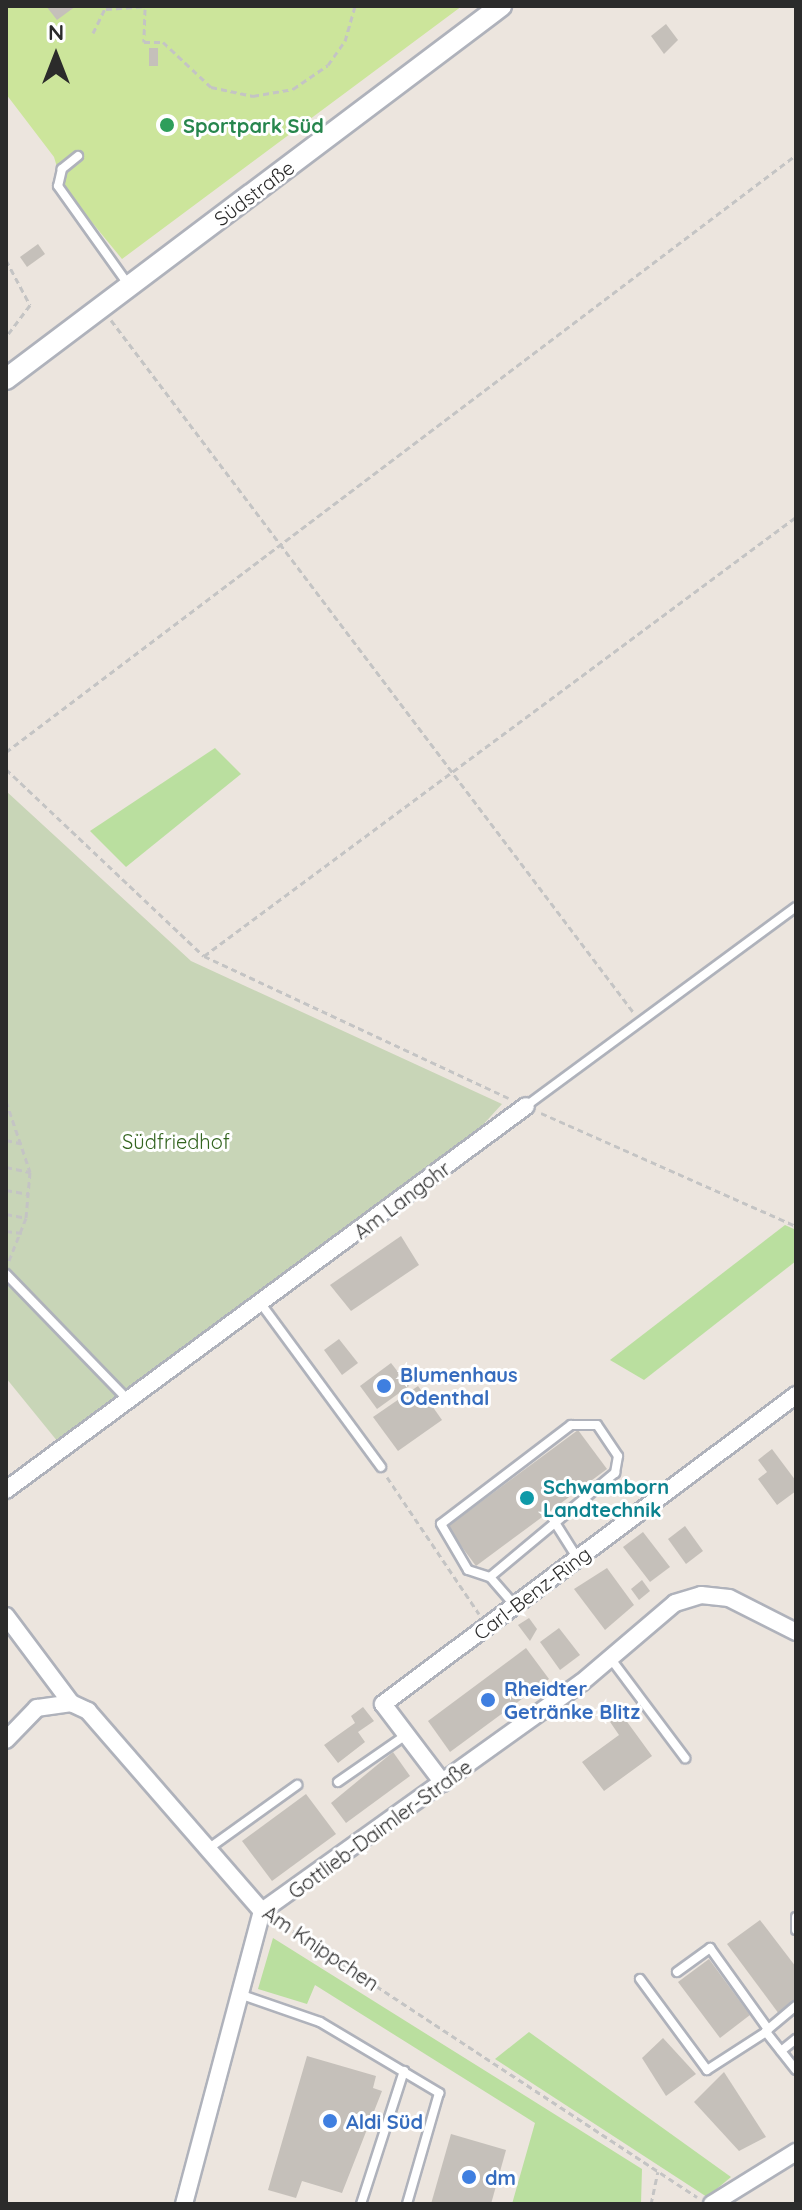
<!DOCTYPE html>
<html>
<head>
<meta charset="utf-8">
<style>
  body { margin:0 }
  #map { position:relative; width:802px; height:2210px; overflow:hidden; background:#ece5de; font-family:Quicksand,sans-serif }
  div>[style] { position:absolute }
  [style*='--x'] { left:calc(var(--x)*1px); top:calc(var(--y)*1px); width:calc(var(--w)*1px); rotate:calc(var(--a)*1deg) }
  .green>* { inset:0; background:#badf9f }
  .cemetery>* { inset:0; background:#c8d5b7 }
  .pitch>* { inset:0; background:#cce59b }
  .building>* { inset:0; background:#c5c0ba }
  .path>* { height:3px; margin-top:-1.5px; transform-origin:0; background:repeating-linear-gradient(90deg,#c4c4c4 0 6px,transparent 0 10px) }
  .roads { filter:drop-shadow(2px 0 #afb2bb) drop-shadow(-2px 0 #afb2bb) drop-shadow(0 2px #afb2bb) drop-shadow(0 -2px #afb2bb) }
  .service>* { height:8px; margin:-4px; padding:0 4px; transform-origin:4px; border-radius:4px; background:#fff }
  .minor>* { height:16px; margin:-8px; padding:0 8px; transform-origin:8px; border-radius:8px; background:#fff }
  .tertiary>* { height:20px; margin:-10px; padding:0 10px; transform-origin:10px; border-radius:10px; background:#fff }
  .dots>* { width:22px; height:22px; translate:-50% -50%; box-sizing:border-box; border:4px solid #fff; border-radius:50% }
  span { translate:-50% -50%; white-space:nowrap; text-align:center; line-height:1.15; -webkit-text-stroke:6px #fff; paint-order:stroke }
  .leisure-label { font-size:20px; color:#27864d; font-weight:700 }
  .left { translate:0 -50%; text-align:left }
  .street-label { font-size:20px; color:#2b2b2b }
  .park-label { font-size:20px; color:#33641f }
  .shop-label { font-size:20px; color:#366cbe; font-weight:700 }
  .culture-label { font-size:20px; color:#0d838f; font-weight:700 }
  .frame { position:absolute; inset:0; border:8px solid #2b2b2b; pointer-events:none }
  .north { position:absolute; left:16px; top:16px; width:80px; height:80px; -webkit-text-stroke:6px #fff; paint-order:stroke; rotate:0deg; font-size:22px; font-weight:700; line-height:32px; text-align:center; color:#2b2b2b }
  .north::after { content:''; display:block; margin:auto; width:28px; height:36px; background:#2b2b2b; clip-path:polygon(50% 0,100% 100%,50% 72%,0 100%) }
</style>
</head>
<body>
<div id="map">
  <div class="green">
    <i style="clip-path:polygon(215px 748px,241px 774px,126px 867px,90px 831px)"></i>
    <i style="clip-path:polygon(785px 1225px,796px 1230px,796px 1261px,644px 1380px,610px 1360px)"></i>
    <i style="clip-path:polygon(273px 1938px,642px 2169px,641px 2204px,512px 2204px,535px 2123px,315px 1985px,307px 2004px,258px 1989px)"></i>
    <i style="clip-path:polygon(529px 2032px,731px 2177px,707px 2197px,495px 2059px)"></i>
  </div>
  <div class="cemetery">
    <i style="clip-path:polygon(6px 791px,191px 961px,502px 1104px,480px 1128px,58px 1442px,6px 1378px)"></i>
  </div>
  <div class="pitch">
    <i style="clip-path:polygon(6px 6px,462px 6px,122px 259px,63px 187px,54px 157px,6px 94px)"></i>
  </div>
  <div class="building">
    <i style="clip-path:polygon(46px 6px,76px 6px,57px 20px)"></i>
    <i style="clip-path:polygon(666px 24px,678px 40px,664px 54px,651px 36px)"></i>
    <i style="clip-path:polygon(149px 48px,158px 48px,158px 66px,149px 66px)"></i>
    <i style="clip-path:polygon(38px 244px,45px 254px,27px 267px,20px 257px)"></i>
    <i style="clip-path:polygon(401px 1236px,419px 1265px,351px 1311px,330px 1285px)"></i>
    <i style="clip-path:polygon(339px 1339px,358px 1363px,342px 1375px,324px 1350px)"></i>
    <i style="clip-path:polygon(391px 1363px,409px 1386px,377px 1409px,360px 1386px)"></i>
    <i style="clip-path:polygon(418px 1386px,442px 1420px,398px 1451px,373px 1417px)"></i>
    <i style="clip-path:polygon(578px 1430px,607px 1469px,476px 1566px,447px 1527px)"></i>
    <i style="clip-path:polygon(772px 1449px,796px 1481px,796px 1491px,777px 1505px,758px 1479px,767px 1472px,758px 1460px)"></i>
    <i style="clip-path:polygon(685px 1526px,703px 1551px,686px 1564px,668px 1539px)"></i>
    <i style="clip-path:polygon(643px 1532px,670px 1567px,650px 1582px,623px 1547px)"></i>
    <i style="clip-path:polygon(607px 1568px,634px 1605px,605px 1630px,574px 1589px)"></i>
    <i style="clip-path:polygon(642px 1580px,650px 1591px,639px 1600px,631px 1589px)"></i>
    <i style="clip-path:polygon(529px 1618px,537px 1629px,530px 1641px,518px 1625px)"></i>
    <i style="clip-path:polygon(559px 1628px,580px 1655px,560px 1670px,540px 1642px)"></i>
    <i style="clip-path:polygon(526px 1648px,549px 1679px,450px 1752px,428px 1721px)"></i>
    <i style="clip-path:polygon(363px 1707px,374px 1721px,358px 1732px,365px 1742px,338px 1763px,324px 1745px,355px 1723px,351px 1716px)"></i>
    <i style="clip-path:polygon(617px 1708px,652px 1756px,604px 1791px,582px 1762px,619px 1735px,606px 1716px)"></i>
    <i style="clip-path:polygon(393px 1752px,410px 1776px,346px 1823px,331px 1803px)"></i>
    <i style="clip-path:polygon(306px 1794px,336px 1834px,272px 1881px,242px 1841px)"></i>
    <i style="clip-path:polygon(760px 1920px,796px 1967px,796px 2001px,779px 2014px,727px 1944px)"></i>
    <i style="clip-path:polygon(709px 1959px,750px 2015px,720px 2038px,678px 1982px)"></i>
    <i style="clip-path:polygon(663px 2038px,696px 2074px,666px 2096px,642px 2058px)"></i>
    <i style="clip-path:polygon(307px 2056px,376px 2076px,373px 2088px,382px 2091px,342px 2193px,302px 2181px,296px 2198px,268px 2190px)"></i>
    <i style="clip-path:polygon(724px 2072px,766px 2137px,739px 2151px,694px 2102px)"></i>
    <i style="clip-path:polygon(451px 2134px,506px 2150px,491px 2204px,431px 2204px)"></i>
  </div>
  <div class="path">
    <i style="--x:106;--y:9;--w:39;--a:-4"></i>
    <i style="--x:145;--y:9;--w:33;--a:92"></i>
    <i style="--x:144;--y:42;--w:19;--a:0"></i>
    <i style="--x:163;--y:42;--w:66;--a:43.2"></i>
    <i style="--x:211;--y:87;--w:43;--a:12.1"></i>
    <i style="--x:253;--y:96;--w:41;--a:-9.9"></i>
    <i style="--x:293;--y:89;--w:42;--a:-34.4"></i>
    <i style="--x:328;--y:65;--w:29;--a:-55"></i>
    <i style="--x:345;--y:41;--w:36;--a:-74"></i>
    <i style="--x:93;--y:33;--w:30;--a:-64"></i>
    <i style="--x:6;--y:260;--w:51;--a:61.9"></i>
    <i style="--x:30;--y:305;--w:40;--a:127"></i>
    <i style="--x:111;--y:320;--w:868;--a:52.96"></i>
    <i style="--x:6;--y:752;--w:990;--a:-37.08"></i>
    <i style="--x:6;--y:769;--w:272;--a:43.4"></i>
    <i style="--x:204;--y:956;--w:336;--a:25"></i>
    <i style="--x:204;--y:956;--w:737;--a:-36.56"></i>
    <i style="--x:6;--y:1101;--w:75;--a:71.3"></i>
    <i style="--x:30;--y:1172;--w:46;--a:95"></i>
    <i style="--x:26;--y:1218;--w:48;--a:111.8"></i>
    <i style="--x:541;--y:1113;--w:279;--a:23.9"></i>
    <i style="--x:6;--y:1140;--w:18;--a:13"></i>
    <i style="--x:6;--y:1167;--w:25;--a:12"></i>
    <i style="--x:6;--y:1190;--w:23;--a:10"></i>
    <i style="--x:6;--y:1214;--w:20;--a:11"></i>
    <i style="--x:6;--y:1231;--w:16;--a:7"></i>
    <i style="--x:387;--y:1477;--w:165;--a:56.1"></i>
    <i style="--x:276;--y:1920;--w:504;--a:33.34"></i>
    <i style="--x:651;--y:2204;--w:33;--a:-78"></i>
  </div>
  <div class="roads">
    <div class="service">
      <i style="--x:78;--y:156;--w:21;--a:141"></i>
      <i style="--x:62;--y:169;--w:17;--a:103"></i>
      <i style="--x:58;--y:186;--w:124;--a:54.5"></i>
      <i style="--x:526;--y:1106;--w:335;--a:-36.4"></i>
      <i style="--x:6;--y:1274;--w:175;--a:45.9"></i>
      <i style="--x:262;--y:1305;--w:201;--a:53.7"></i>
      <i style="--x:554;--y:1521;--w:45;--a:57.7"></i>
      <i style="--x:490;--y:1577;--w:163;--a:-39.8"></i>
      <i style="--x:615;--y:1473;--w:17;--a:-80"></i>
      <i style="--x:618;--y:1456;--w:37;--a:-124"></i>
      <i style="--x:597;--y:1425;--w:26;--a:180"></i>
      <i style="--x:571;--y:1425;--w:163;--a:142.7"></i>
      <i style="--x:441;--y:1524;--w:53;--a:59.6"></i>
      <i style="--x:468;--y:1570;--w:23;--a:18"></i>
      <i style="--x:490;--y:1577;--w:38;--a:49"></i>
      <i style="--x:611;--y:1659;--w:124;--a:53.2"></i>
      <i style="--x:338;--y:1782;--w:83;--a:-34.7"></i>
      <i style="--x:208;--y:1849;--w:110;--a:-35.7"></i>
      <i style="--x:796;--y:1917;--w:13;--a:90"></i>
      <i style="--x:677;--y:1972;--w:41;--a:-36"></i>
      <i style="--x:710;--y:1948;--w:100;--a:54.4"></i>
      <i style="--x:640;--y:1979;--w:113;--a:53.6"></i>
      <i style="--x:707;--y:2070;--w:70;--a:-32.8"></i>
      <i style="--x:766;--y:2032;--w:48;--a:51.7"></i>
      <i style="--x:245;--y:1996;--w:79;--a:19.1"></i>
      <i style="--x:320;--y:2022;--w:139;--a:30.8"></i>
      <i style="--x:439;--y:2093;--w:116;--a:106.1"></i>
      <i style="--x:766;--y:2031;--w:39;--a:-40"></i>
      <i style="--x:781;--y:2051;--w:19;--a:-39"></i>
      <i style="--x:361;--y:2204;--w:140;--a:-72.1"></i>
    </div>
    <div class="minor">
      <i style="--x:6;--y:1490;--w:646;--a:-36.44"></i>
      <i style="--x:6;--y:1616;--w:109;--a:53.2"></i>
      <i style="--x:71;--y:1703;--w:19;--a:25"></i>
      <i style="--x:88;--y:1711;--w:265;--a:49"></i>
      <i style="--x:6;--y:1740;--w:45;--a:-45.9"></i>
      <i style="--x:37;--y:1708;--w:34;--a:-8"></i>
      <i style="--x:443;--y:1783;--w:99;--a:-127.2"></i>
      <i style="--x:383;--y:1704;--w:516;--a:-36.8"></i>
      <i style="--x:184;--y:2204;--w:303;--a:-75.1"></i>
      <i style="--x:262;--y:1911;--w:392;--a:-35.6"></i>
      <i style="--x:581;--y:1683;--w:123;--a:-40.4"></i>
      <i style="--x:675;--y:1603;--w:27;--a:-17"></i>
      <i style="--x:701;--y:1595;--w:28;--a:6"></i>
      <i style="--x:729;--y:1598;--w:75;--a:26.9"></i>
      <i style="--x:712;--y:2204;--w:99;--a:-31.8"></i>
    </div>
    <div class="tertiary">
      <i style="--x:6;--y:379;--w:620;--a:-37"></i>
    </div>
  </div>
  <div class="dots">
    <i style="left:167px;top:125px;background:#2e9e5b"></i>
    <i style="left:384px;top:1386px;background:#3f7fe0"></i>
    <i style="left:527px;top:1498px;background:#0f9aa8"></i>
    <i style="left:488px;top:1700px;background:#3f7fe0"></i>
    <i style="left:330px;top:2121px;background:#3f7fe0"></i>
    <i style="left:469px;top:2177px;background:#3f7fe0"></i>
  </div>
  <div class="leisure-label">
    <span class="left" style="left:183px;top:125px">Sportpark Süd</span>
  </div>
  <div class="street-label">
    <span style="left:254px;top:193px;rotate:-37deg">Südstraße</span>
    <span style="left:402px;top:1200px;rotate:-37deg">Am Langohr</span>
    <span style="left:532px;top:1593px;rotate:-37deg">Carl-Benz-Ring</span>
    <span style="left:380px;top:1829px;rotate:-36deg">Gottlieb-Daimler-Straße</span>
    <span style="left:321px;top:1948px;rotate:34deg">Am Knippchen</span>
  </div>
  <div class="park-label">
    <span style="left:176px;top:1141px">Südfriedhof</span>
  </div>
  <div class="shop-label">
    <span class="left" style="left:400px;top:1386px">Blumenhaus<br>Odenthal</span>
    <span class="left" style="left:504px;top:1700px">Rheidter<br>Getränke Blitz</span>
    <span class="left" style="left:346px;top:2121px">Aldi Süd</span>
    <span class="left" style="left:485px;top:2177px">dm</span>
  </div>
  <div class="culture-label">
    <span class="left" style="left:543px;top:1498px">Schwamborn<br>Landtechnik</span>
  </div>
  <div class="frame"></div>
  <div class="north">N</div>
</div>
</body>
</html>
